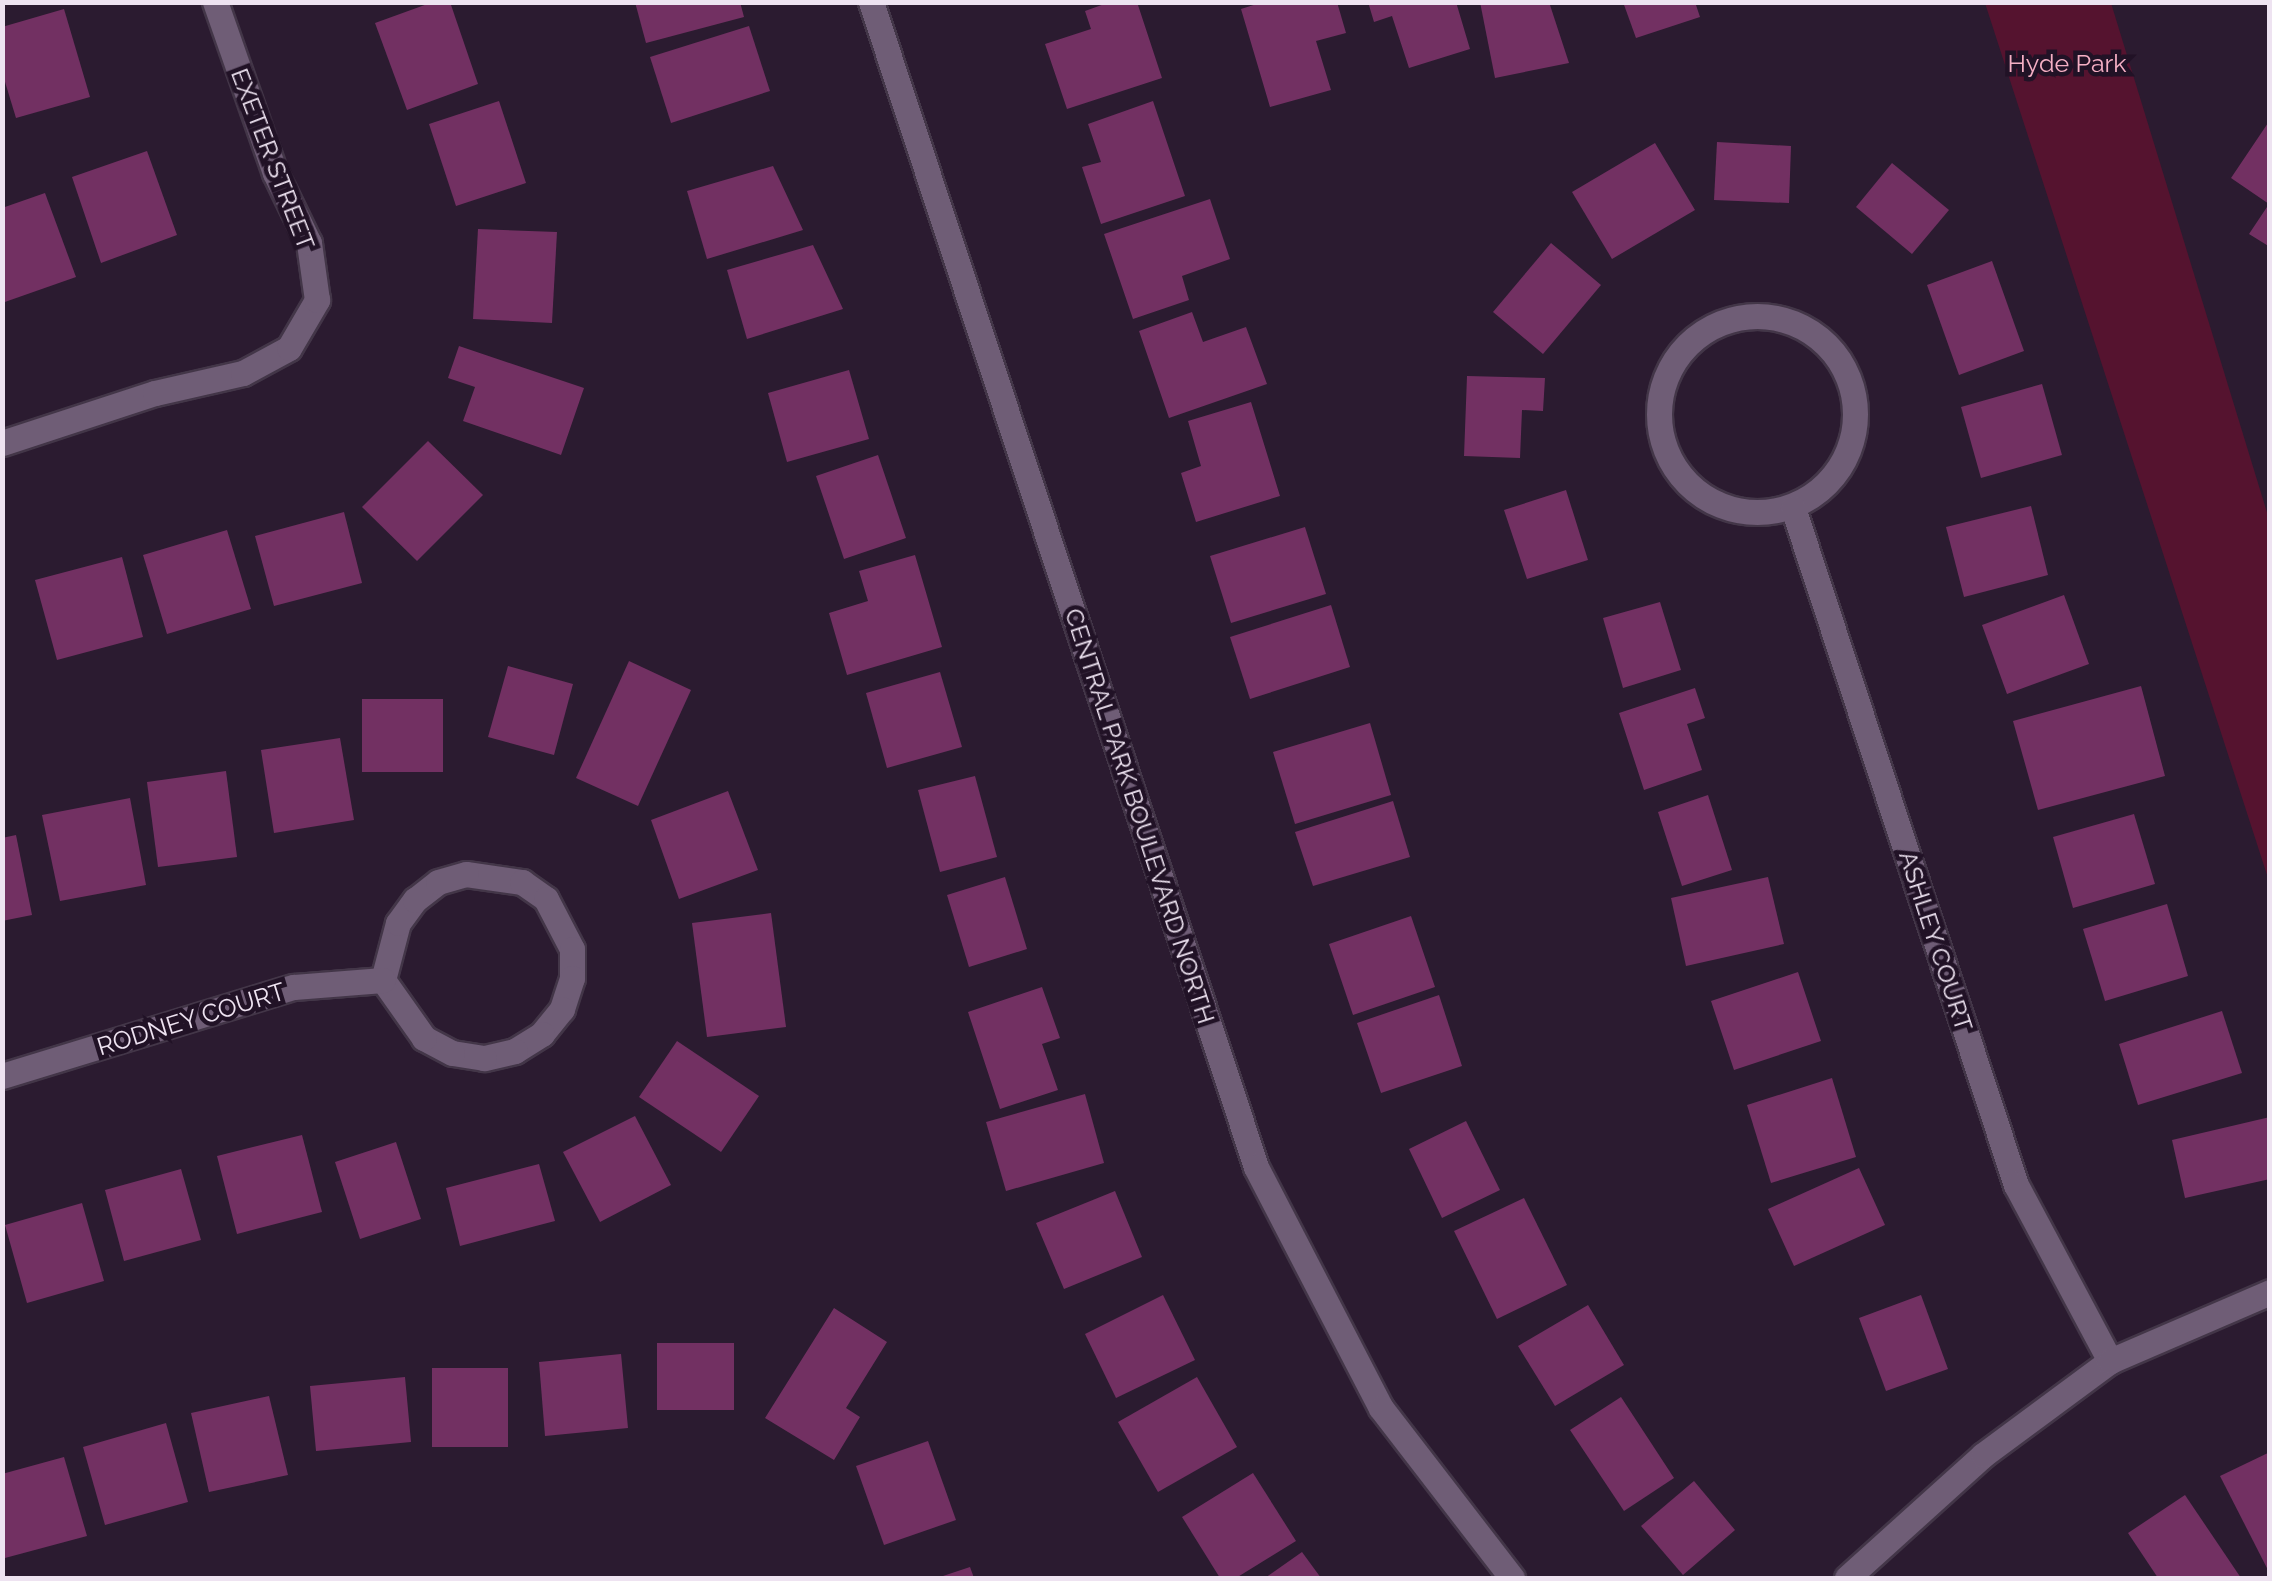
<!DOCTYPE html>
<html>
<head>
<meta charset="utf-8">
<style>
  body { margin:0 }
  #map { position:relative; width:2272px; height:1581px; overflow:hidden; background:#2b1b30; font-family:Raleway,sans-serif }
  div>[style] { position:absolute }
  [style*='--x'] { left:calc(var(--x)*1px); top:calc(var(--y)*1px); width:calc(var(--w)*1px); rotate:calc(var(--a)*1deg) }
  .green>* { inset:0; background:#55132f }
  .building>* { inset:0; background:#723062 }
  .roads { filter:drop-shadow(2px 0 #433648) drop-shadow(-2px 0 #433648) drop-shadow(0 2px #433648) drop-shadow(0 -2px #433648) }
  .street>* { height:25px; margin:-12.5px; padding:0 12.5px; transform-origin:12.5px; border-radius:12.5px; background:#6f5d76 }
  .street>.ring { margin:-12.5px; padding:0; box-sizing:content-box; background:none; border:25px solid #6f5d76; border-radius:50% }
  .secondary>* { height:25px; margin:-12.5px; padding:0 12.5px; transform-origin:12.5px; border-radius:12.5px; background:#6f5d76 }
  span { translate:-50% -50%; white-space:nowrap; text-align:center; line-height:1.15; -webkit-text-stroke:9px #211226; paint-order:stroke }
  .park-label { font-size:25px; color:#f5afc4 }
  .street-label { font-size:25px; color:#eee3f1 }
  .frame { position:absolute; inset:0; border:5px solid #eee3f1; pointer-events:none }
</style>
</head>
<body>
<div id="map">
  <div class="green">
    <i style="clip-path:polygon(1985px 3px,2111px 3px,2269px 519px,2269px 881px)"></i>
  </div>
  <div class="building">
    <i style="clip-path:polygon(433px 2px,450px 2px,478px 84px,407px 110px,375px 23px)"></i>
    <i style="clip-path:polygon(635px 2px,740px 2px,744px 17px,646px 43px)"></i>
    <i style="clip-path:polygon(1110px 2px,1137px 2px,1162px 78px,1067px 109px,1045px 44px,1091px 29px,1085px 11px)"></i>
    <i style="clip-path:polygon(1263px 2px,1337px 2px,1346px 33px,1316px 41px,1331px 90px,1270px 107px,1241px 9px)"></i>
    <i style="clip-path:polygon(1368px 2px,1456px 2px,1470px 49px,1409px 68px,1392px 16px,1374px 22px)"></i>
    <i style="clip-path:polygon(1480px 2px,1549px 2px,1569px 63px,1495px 78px)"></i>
    <i style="clip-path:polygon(1623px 2px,1695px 2px,1700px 17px,1636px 38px)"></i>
    <i style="clip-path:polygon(64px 9px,90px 97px,16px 118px,2px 72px,2px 27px)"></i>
    <i style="clip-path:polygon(749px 26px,770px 91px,671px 123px,650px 57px)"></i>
    <i style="clip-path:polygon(499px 101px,526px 183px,456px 206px,429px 124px)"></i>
    <i style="clip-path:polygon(1153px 101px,1185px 196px,1101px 224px,1082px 167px,1101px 162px,1088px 124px)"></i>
    <i style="clip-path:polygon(2270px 120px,2270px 247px,2249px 234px,2269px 204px,2231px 178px)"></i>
    <i style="clip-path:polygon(1717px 142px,1791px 146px,1789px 203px,1714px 200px)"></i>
    <i style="clip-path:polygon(1655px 143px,1695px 210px,1612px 259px,1572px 192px)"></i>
    <i style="clip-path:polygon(147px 151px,177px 235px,101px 263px,72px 177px)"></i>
    <i style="clip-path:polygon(1892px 163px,1949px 210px,1912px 254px,1856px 207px)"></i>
    <i style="clip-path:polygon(773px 166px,803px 230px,707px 259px,687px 191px)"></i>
    <i style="clip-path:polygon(45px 193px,76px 277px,2px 303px,2px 208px)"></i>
    <i style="clip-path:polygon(1210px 199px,1230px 259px,1182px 276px,1189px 300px,1133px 319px,1104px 234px)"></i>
    <i style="clip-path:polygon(478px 229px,557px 232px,552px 323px,473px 319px)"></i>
    <i style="clip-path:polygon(1551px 243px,1601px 285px,1543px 354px,1493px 312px)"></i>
    <i style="clip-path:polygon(813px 245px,843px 309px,747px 339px,727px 270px)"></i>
    <i style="clip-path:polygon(1992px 261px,2024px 351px,1959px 375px,1927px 285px)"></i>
    <i style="clip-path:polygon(1192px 312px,1203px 342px,1246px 327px,1267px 384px,1169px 418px,1139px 331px)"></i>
    <i style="clip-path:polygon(459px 346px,584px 388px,561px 455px,463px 421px,475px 387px,448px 378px)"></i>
    <i style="clip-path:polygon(849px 370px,869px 439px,787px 462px,768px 393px)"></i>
    <i style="clip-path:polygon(1467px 376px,1545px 378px,1543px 411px,1522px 410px,1520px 458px,1464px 456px)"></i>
    <i style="clip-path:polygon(2042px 384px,2062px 455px,1981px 478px,1961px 407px)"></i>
    <i style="clip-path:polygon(1251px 402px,1280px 496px,1196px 522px,1181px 473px,1201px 466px,1188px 421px)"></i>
    <i style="clip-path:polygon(428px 441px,483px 495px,417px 561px,362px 507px)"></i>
    <i style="clip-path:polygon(878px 455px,906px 538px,844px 559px,816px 476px)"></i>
    <i style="clip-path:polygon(1566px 490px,1588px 560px,1527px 579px,1504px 510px)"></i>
    <i style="clip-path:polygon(2031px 506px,2048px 575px,1964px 597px,1946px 527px)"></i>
    <i style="clip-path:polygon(344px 512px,362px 583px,274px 606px,255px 536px)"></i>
    <i style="clip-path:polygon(1305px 527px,1326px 594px,1231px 623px,1210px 556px)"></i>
    <i style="clip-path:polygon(227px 530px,251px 609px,167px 634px,143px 555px)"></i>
    <i style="clip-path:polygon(915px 555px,942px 647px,847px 675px,829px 613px,868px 601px,859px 571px)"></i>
    <i style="clip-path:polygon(122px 557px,143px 637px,57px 660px,35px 580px)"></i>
    <i style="clip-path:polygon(2064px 595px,2089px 664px,2007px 694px,1982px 625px)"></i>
    <i style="clip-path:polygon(1660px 602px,1681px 670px,1623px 688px,1603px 618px)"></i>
    <i style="clip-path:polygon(1331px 605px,1350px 667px,1250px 699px,1230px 637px)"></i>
    <i style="clip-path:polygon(629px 661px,691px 690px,638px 806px,576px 778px)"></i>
    <i style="clip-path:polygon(508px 666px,573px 684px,554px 755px,488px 737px)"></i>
    <i style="clip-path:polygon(940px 672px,962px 747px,887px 768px,866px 693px)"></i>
    <i style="clip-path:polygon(2141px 686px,2165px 776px,2038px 810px,2013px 721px)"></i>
    <i style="clip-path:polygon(1695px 688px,1705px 718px,1687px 724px,1702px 770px,1644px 790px,1619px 713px)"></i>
    <i style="clip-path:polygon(362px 699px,443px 699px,443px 772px,362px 772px)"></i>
    <i style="clip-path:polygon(1370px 723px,1391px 795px,1295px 824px,1273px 752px)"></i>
    <i style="clip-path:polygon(340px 738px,354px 820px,274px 833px,261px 750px)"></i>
    <i style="clip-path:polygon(226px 771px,237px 857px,158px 867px,147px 782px)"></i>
    <i style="clip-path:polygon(975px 776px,997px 857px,940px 872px,918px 790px)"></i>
    <i style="clip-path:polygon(728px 791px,758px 870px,679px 899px,651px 820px)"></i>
    <i style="clip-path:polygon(1708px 795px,1732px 870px,1682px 886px,1658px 812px)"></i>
    <i style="clip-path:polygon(130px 798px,146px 885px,60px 901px,42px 815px)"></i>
    <i style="clip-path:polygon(1393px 801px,1410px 857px,1313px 886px,1295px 832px)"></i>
    <i style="clip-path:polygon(2134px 814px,2155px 884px,2073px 908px,2053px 837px)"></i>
    <i style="clip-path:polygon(16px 835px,32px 915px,2px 921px,2px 838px)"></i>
    <i style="clip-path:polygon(1005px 877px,1027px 949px,969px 967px,947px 895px)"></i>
    <i style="clip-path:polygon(1768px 877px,1784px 944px,1686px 966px,1671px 898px)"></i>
    <i style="clip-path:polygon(2167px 904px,2188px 976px,2105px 1001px,2083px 929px)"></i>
    <i style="clip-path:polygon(771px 913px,786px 1027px,707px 1037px,692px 923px)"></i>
    <i style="clip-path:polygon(1411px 916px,1435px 987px,1353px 1015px,1329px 944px)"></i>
    <i style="clip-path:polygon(1798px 972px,1821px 1041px,1734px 1070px,1711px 1001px)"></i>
    <i style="clip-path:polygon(1042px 987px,1060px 1038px,1042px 1044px,1058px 1090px,1000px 1109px,968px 1012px)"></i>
    <i style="clip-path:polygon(1439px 995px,1462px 1066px,1381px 1093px,1357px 1023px)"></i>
    <i style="clip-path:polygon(2222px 1011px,2242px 1073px,2138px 1105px,2119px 1044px)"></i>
    <i style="clip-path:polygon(677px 1041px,759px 1096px,721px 1152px,639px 1097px)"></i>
    <i style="clip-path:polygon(1832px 1078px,1856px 1157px,1771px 1183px,1747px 1105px)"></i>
    <i style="clip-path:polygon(1085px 1094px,1104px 1163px,1006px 1191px,986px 1122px)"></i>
    <i style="clip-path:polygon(635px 1116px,671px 1185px,600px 1222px,563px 1152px)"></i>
    <i style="clip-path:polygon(2270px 1117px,2270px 1179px,2185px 1198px,2172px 1140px)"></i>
    <i style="clip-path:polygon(1466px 1121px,1500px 1190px,1442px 1218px,1409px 1149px)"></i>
    <i style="clip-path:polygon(302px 1135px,322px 1212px,237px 1234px,217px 1156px)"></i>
    <i style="clip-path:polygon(396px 1142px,421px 1219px,360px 1239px,335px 1162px)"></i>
    <i style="clip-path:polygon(539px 1164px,555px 1221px,460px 1246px,446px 1188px)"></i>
    <i style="clip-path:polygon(1859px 1168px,1885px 1225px,1794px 1266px,1768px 1209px)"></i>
    <i style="clip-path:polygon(181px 1169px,201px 1240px,124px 1261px,105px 1190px)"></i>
    <i style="clip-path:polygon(1115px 1191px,1142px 1257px,1064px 1289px,1036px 1223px)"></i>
    <i style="clip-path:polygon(1524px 1198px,1567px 1285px,1497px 1319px,1454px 1231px)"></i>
    <i style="clip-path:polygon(82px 1203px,104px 1281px,27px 1303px,5px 1225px)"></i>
    <i style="clip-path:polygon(1163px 1295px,1195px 1360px,1116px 1398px,1085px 1334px)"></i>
    <i style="clip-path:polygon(1921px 1295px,1948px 1369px,1886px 1391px,1859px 1318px)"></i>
    <i style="clip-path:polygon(1588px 1305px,1624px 1365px,1555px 1406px,1518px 1346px)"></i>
    <i style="clip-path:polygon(834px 1308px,887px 1342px,846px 1408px,860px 1417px,834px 1460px,765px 1418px)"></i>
    <i style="clip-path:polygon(657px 1343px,734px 1343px,734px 1410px,657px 1410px)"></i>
    <i style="clip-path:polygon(621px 1354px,628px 1428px,545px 1436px,539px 1362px)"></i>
    <i style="clip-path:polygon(432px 1368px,508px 1368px,508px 1447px,432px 1447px)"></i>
    <i style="clip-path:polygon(405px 1377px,411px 1442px,316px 1451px,310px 1386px)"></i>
    <i style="clip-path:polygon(1197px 1377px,1237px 1447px,1158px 1492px,1118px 1422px)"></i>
    <i style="clip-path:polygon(269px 1396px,288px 1475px,209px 1492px,191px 1413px)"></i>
    <i style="clip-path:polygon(1621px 1397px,1674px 1478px,1624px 1511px,1570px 1430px)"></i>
    <i style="clip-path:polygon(166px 1423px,188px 1502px,105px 1525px,83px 1447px)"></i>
    <i style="clip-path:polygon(928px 1441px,956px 1520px,884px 1545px,856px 1466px)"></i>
    <i style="clip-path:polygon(2270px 1452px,2270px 1574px,2220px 1476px)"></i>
    <i style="clip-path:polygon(64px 1457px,87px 1536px,5px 1558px,2px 1474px)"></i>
    <i style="clip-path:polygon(1253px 1473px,1296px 1541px,1236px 1578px,1220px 1578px,1182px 1517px)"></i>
    <i style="clip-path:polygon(1694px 1481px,1735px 1530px,1683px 1575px,1641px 1526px)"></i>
    <i style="clip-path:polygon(2185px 1495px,2241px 1578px,2158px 1578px,2128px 1533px)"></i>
    <i style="clip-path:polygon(1302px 1552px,1321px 1578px,1265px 1578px)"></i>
    <i style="clip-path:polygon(970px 1567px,974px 1578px,937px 1578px)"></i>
  </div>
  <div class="roads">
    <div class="street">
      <i class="ring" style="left:1659px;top:316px;width:171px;height:171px"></i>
      <i style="--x:2;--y:443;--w:161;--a:-18.1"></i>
      <i style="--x:155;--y:393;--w:90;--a:-12.8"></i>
      <i style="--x:243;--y:373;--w:52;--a:-28.5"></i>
      <i style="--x:289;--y:348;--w:56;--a:-59.7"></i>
      <i style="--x:317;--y:300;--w:58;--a:-98"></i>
      <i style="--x:309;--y:243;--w:78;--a:-115.9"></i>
      <i style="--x:275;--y:173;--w:181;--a:-109.3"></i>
      <i style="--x:1793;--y:508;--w:713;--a:71.77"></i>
      <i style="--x:2016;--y:1185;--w:200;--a:61.9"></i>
      <i style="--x:466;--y:874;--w:57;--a:8.1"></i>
      <i style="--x:522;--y:882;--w:29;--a:35"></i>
      <i style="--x:546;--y:899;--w:56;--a:62.5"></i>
      <i style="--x:572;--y:949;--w:29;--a:90"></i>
      <i style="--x:572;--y:978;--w:33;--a:108"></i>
      <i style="--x:562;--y:1009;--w:32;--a:129"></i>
      <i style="--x:542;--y:1034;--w:32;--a:148"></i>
      <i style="--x:515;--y:1051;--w:32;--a:167"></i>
      <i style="--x:484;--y:1058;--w:32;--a:-171"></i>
      <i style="--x:452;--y:1053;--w:32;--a:-152"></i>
      <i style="--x:424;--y:1038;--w:71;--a:-125.3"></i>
      <i style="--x:383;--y:980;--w:59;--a:-75.3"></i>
      <i style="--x:398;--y:923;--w:29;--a:-54"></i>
      <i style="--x:415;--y:900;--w:29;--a:-38"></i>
      <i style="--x:438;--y:882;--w:29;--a:-16"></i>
      <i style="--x:2;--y:1076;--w:305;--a:-17"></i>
      <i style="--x:294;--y:987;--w:89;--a:-4.5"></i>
      <i style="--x:1847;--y:1578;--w:183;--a:-42.1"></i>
      <i style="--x:1983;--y:1455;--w:158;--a:-36.5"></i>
      <i style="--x:2110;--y:1361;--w:174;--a:-23.3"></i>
    </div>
    <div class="secondary">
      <i style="--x:871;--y:2;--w:1227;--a:71.71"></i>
      <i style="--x:1256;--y:1167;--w:271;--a:62.6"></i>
      <i style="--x:1381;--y:1408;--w:215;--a:52.4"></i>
    </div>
  </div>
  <div class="park-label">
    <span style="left:2067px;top:63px">Hyde Park</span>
  </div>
  <div class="street-label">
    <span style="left:273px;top:159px;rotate:69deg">EXETER STREET</span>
    <span style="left:1140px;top:816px;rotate:72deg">CENTRAL PARK BOULEVARD NORTH</span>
    <span style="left:1936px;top:941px;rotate:72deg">ASHLEY COURT</span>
    <span style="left:191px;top:1019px;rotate:-17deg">RODNEY COURT</span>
  </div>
  <div class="frame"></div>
</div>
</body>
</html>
